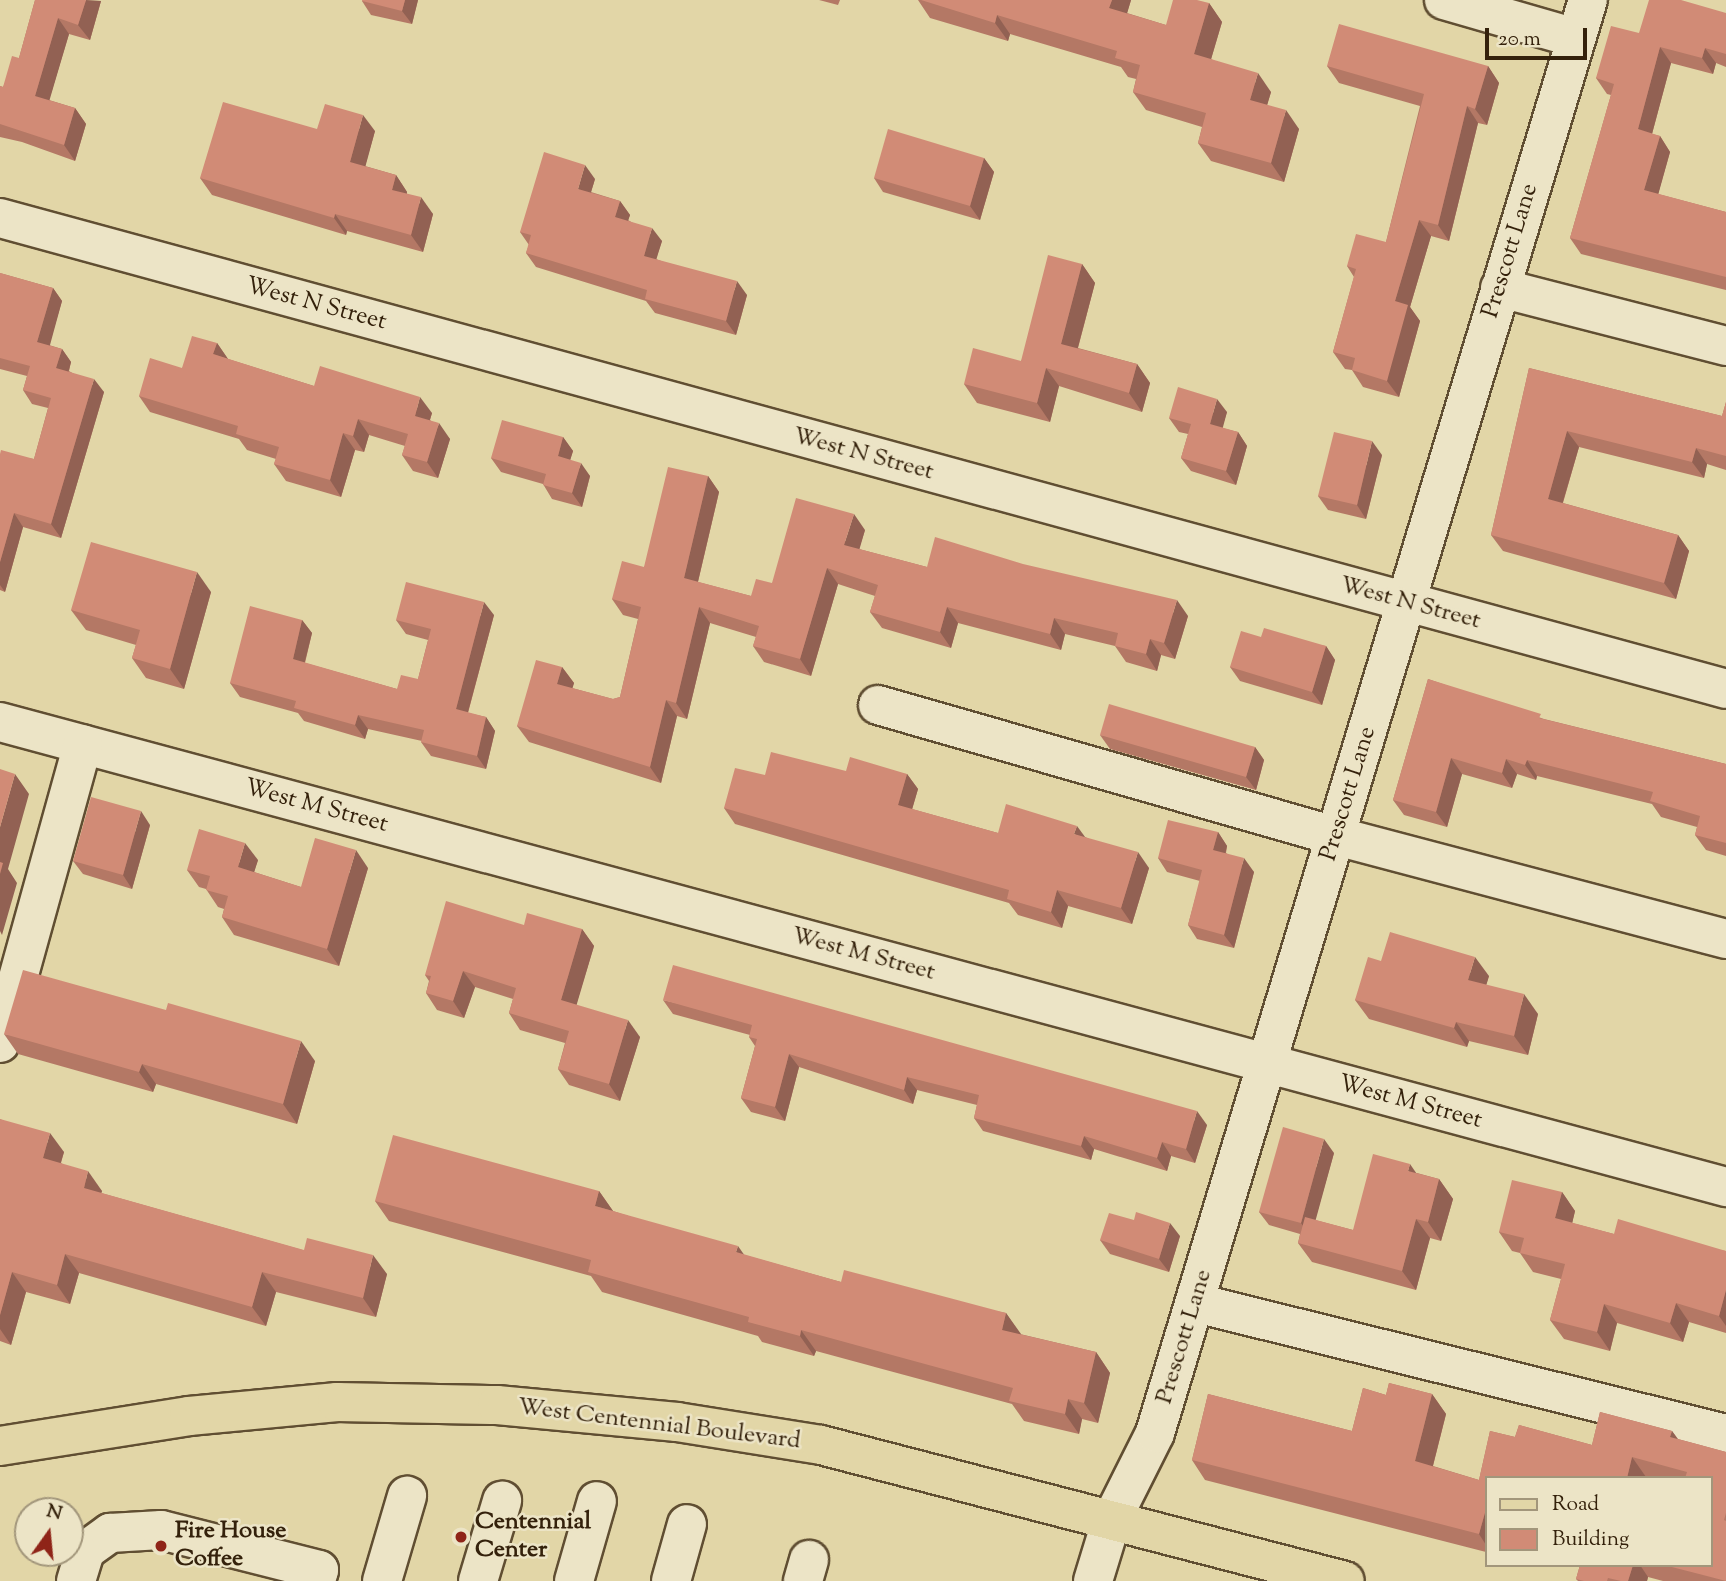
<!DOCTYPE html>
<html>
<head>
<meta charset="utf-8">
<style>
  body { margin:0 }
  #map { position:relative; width:1726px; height:1581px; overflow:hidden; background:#e2d6a7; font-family:"Sorts Mill Goudy",serif }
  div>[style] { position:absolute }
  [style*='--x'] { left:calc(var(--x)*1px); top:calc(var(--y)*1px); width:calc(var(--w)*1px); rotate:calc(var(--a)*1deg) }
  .roads { filter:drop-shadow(2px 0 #604e32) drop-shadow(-2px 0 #604e32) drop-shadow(0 2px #604e32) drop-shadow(0 -2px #604e32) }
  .minor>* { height:38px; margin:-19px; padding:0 19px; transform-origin:19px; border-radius:19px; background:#ece4c6 }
  .major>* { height:38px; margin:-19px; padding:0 19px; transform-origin:19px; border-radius:19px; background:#e2d6a7 }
  .wall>* { inset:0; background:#b47865 }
  .shaded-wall>* { inset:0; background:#926153 }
  .building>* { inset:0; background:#d18b76 }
  .dots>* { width:19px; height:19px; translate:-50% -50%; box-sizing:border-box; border:4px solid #ece4c6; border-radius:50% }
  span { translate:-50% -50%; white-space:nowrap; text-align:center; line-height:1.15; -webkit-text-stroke:5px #ece4c6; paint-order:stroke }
  .street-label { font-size:24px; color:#34210b }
  .poi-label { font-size:24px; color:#34210b; font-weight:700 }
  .left { translate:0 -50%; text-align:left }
  .legend { position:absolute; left:1485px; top:1476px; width:228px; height:91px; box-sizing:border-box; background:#ece4c6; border:2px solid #a2967b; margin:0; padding:9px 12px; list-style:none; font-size:21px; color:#34210b }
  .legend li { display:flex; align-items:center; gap:14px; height:35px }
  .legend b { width:35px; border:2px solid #a2967b }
  .north { position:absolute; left:14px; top:1497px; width:70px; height:70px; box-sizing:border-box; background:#ece4c6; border:2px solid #a2967b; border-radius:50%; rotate:15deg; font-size:19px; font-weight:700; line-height:28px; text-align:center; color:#34210b }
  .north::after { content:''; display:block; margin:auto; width:24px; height:32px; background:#8f2418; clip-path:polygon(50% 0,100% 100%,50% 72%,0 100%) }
  .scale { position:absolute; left:1485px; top:28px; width:102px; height:32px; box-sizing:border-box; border:4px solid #34210b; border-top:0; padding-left:9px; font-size:21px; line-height:24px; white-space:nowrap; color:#34210b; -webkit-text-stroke:5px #ece4c6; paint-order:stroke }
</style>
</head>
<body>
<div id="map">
  <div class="roads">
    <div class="minor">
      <i style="--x:1444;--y:0;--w:137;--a:16.1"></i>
      <i style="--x:0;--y:218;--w:1789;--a:15.26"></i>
      <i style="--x:1500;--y:288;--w:233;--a:14.4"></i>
      <i style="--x:878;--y:705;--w:476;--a:16"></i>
      <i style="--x:1336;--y:836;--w:403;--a:14.8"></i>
      <i style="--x:0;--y:722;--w:1788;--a:15.08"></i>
      <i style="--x:0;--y:1043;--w:310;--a:-74.5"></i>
      <i style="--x:1196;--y:1303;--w:546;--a:13.88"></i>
      <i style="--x:76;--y:1581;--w:31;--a:-73"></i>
      <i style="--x:85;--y:1551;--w:31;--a:-36"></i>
      <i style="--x:110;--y:1533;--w:51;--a:-3.4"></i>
      <i style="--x:161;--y:1530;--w:163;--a:14.2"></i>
      <i style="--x:319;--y:1570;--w:11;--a:105"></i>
      <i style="--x:382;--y:1581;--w:89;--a:-73.6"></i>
      <i style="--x:478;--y:1581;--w:84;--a:-73.3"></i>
      <i style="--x:574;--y:1581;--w:83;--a:-74"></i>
      <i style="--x:671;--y:1581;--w:59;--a:-74.3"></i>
      <i style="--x:803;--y:1581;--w:22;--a:-74"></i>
      <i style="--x:1093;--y:1581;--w:65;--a:-73"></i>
      <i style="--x:1112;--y:1519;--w:96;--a:-63.4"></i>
      <i style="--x:1155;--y:1433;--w:1497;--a:-73.19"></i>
    </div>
    <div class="major">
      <i style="--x:0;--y:1446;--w:191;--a:-9"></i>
      <i style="--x:189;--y:1416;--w:149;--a:-5.4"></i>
      <i style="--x:337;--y:1402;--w:160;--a:1.1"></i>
      <i style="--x:497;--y:1405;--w:181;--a:5.4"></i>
      <i style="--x:677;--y:1422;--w:146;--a:9.1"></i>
      <i style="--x:821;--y:1445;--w:541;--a:14.55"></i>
    </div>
  </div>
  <div class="wall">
    <i style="clip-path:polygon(35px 0,101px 1px,90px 40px,69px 34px,49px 100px,75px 108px,86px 124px,75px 161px,22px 142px,0 137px,0 86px,3px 87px,19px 58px)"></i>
    <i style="clip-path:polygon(362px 0,418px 0,412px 24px,371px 15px,362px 1px)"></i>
    <i style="clip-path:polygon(819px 0,840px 0,838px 5px)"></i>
    <i style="clip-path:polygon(918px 0,1131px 0,1127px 13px,1166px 25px,1209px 3px,1222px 22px,1211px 59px,1271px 92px,1267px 105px,1299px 129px,1284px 182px,1211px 161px,1198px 143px,1202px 127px,1146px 110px,1133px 92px,1136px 79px,1128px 77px,1121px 67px,1010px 34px,1008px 41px,930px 18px)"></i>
    <i style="clip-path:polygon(1726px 13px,1726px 67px,1716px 63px,1713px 74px,1671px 63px,1652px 134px,1660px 136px,1670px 152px,1658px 194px,1726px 212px,1726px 290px,1581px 254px,1570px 238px,1611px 95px,1607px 94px,1596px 78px,1639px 33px)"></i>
    <i style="clip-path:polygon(1327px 66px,1488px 66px,1499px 83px,1487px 125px,1478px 123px,1449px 241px,1431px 236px,1410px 307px,1420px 321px,1399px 397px,1363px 387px,1352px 370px,1345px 369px,1333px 352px,1354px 277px,1347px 266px,1386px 242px,1420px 106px,1339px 83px)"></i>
    <i style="clip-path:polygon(317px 129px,375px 131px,365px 166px,396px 175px,407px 192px,407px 194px,433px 214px,423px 252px,347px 231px,346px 235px,212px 195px,200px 178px)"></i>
    <i style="clip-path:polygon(984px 158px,994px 172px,980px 220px,883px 192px,874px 178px)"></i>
    <i style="clip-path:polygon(595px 179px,591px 192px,620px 201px,630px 215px,628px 220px,662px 241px,656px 259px,747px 295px,736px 335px,655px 313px,646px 301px,536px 267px,526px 253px,529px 245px,520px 232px)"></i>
    <i style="clip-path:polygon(1082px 264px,1095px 283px,1078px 348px,1137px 364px,1150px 383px,1142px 412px,1059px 386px,1050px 422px,977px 403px,964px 384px,1021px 361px)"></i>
    <i style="clip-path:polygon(0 273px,53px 288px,62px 301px,49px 345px,62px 349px,71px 362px,69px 371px,104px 392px,61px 538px,23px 527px,5px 592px,0 590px,0 454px,34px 459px,48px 408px,32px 404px,23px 390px,27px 376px,0 369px)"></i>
    <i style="clip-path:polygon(217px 343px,228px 359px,314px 386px,432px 413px,430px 420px,450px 439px,438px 478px,413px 471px,402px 455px,405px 446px,369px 435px,364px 452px,355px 450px,341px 497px,286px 481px,274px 464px,276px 459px,247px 450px,239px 439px,150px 412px,139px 396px,182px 368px)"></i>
    <i style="clip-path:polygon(1529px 368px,1722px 416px,1726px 402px,1726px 470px,1707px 464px,1704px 478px,1579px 447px,1563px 503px,1678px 535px,1689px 551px,1676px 599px,1503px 551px,1491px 535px)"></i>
    <i style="clip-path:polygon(1227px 412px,1222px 428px,1238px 432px,1247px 446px,1236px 485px,1191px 471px,1181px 458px,1188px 434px,1179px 432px,1169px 418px)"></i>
    <i style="clip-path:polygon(563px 437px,573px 451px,570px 460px,590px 476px,582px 507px,552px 499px,543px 484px,501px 472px,491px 458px)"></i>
    <i style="clip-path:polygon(1382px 455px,1366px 519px,1328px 510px,1318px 496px)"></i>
    <i style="clip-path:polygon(708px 476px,719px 492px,698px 582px,751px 596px,772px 583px,865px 530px,859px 549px,927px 567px,1188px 616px,1175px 659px,1161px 655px,1157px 671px,1126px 662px,1115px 646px,1065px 634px,1061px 650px,958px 623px,951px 648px,882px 628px,870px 612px,875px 596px,838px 584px,811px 676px,764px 662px,753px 646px,756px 637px,710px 623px,687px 719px,677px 716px,661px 783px,529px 742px,517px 726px,562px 667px,574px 683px,572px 688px,613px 699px,620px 697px,638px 619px,623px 615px,612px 599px,644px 567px)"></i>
    <i style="clip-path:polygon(211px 592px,184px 689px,146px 678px,132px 658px,136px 645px,86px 630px,71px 610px)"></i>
    <i style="clip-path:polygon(494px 615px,468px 713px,486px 717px,495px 731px,486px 769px,431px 756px,421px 742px,422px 741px,368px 729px,365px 739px,304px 721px,298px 713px,240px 697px,230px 683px,302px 620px,312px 633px,305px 663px,397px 689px,418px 679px,428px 640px,406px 634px,396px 620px)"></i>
    <i style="clip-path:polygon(1261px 637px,1326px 646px,1335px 660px,1322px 705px,1240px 681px,1230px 667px)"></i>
    <i style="clip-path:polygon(1428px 679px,1544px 719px,1726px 764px,1726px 856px,1706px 850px,1695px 835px,1697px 827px,1661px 817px,1652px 804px,1537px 776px,1536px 780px,1517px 774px,1512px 788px,1462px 774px,1447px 827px,1404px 815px,1393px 800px)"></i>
    <i style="clip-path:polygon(1100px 735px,1255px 747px,1264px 760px,1256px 790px,1110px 749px)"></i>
    <i style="clip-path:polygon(846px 771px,907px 774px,918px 789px,912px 809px,998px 833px,1085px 837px,1149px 868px,1132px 924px,1068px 906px,1062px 928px,1018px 915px,1009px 903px,735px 824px,724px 808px,765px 775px)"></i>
    <i style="clip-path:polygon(150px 825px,132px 889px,83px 874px,73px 861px)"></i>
    <i style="clip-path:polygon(1218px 832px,1227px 846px,1226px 853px,1254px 872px,1234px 948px,1197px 939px,1188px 925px,1200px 881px,1167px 872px,1158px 858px)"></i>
    <i style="clip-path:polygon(258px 860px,254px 872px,301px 887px,368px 868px,339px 966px,234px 935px,222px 917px,224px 909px,218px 907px,206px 889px,199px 887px,187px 870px)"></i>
    <i style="clip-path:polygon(524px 925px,582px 929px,594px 946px,576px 1005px,640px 1037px,620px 1101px,569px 1085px,558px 1069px,565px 1043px,520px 1030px,509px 1013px,513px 999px,475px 987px,464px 1018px,437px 1010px,426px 993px,429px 981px,425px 975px)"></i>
    <i style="clip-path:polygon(1381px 961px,1489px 976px,1486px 985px,1538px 1014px,1528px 1055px,1469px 1041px,1467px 1047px,1369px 1019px,1355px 1000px)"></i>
    <i style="clip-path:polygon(663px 1000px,1207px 1125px,1195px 1163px,1171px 1156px,1167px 1171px,1094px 1149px,1091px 1160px,983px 1131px,974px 1118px,977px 1105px,917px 1090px,913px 1104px,799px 1067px,785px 1121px,751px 1112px,741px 1098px,755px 1046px,749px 1037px,750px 1035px,673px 1014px)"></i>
    <i style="clip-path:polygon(4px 1034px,315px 1061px,297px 1124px,156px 1084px,153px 1092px,18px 1054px)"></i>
    <i style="clip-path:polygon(0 1119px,64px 1152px,61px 1163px,102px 1191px,101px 1193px,387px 1274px,376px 1317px,276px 1292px,266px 1326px,79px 1273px,70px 1304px,26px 1292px,11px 1345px,0 1341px)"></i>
    <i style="clip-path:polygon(1334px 1153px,1315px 1220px,1353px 1230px,1417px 1173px,1439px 1179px,1453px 1199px,1441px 1241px,1430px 1238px,1416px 1290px,1312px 1262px,1298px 1243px,1300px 1234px,1269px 1225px,1259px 1212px)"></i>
    <i style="clip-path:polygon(599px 1191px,613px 1211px,744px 1255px,841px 1282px,1006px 1313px,1020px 1334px,1096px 1352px,1110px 1373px,1098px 1423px,1082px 1419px,1079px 1434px,1024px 1421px,1012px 1404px,816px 1351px,814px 1356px,762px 1342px,758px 1336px,602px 1292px,591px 1276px,389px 1221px,375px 1201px)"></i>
    <i style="clip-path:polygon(1562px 1192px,1575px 1211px,1572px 1223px,1614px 1234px,1726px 1251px,1726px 1333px,1689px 1322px,1683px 1342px,1617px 1323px,1610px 1351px,1564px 1339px,1550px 1320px,1561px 1279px,1533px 1272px,1520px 1253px,1512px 1251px,1499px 1232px)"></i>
    <i style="clip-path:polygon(1180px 1236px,1169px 1272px,1110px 1254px,1100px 1240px)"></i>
    <i style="clip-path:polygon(1389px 1383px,1432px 1394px,1446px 1414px,1433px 1466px,1479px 1480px,1490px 1431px,1515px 1437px,1519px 1425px,1592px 1445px,1600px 1412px,1672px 1431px,1678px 1439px,1726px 1452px,1726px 1581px,1663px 1581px,1648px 1577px,1647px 1581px,1578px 1581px,1576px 1579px,1580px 1565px,1710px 1565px,1710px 1478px,1650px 1478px,1646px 1477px,1646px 1478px,1486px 1478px,1486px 1552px,1205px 1480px,1192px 1460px,1208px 1394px,1352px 1431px,1363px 1388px,1386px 1395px)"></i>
  </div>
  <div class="shaded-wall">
    <i style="clip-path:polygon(86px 0,101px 1px,90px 40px,78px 25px)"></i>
    <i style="clip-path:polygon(405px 0,418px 0,412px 24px,402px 11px)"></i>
    <i style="clip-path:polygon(1112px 0,1131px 0,1123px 27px,1109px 8px)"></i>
    <i style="clip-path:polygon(1209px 3px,1222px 22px,1207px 73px,1194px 54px)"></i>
    <i style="clip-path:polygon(997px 15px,1010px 34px,1008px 41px,995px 23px)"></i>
    <i style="clip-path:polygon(58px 18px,69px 34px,46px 112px,35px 96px)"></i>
    <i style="clip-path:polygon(1660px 47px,1671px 63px,1649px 145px,1638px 129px)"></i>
    <i style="clip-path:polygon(1705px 48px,1716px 63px,1713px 74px,1702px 58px)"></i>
    <i style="clip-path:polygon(1488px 66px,1499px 83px,1487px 125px,1475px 109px)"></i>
    <i style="clip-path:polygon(1258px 73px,1271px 92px,1263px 119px,1250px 100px)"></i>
    <i style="clip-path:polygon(1467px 106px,1478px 123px,1449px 241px,1438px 225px)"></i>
    <i style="clip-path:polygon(75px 108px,86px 124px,75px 161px,64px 145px)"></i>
    <i style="clip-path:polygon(1286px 110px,1299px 129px,1284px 182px,1271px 163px)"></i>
    <i style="clip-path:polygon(363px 115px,375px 131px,362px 179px,350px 162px)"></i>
    <i style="clip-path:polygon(1660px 136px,1670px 152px,1655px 206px,1644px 190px)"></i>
    <i style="clip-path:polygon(984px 158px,994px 172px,980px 220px,970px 206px)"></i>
    <i style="clip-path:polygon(585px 165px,595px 179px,588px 202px,578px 189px)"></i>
    <i style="clip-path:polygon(396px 175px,407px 192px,403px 206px,392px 190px)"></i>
    <i style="clip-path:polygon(421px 197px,433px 214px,423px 252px,411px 235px)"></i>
    <i style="clip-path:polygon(620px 201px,630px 215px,625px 230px,615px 217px)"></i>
    <i style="clip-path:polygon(335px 214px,347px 231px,346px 235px,334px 218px)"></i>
    <i style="clip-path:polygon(1419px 220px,1431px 236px,1410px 307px,1420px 321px,1399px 397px,1387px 381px,1395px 301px)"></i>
    <i style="clip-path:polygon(652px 228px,662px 241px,653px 270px,644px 256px)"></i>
    <i style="clip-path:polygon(1082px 264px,1095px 283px,1074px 362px,1061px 344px)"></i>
    <i style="clip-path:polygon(737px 281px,747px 295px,736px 335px,726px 321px)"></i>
    <i style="clip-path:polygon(53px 288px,62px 301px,47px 356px,37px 342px)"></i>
    <i style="clip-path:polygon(217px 343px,228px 359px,213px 354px)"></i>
    <i style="clip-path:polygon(62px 349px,71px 362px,66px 381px,56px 368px)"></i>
    <i style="clip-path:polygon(1137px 364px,1150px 383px,1142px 412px,1129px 393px)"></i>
    <i style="clip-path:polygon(1046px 368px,1059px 386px,1050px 422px,1037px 403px)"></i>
    <i style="clip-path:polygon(94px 379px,104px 392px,61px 538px,51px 524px)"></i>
    <i style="clip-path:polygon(420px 397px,432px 413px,426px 432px,415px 416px)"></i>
    <i style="clip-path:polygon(1217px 399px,1227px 412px,1220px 438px,1210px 424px)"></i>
    <i style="clip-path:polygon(358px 419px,369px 435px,364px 452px,353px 436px)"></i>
    <i style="clip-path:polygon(439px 423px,450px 439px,438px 478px,427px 462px)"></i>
    <i style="clip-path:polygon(1567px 431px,1579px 447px,1559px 515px,1548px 499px)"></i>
    <i style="clip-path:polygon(1238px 432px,1247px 446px,1236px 485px,1226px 471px)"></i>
    <i style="clip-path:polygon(343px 433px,355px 450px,341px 497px,330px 480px)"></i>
    <i style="clip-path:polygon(563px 437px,573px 451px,567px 470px,558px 456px)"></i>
    <i style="clip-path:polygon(1372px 441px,1382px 455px,1366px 519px,1357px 505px)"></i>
    <i style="clip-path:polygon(1696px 448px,1707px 464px,1704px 478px,1692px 462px)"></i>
    <i style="clip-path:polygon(581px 463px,590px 476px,582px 507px,572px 493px)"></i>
    <i style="clip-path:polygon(708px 476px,719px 492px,695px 594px,684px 578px)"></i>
    <i style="clip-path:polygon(14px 513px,23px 527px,5px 592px,0 585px,0 562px)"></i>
    <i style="clip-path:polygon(854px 514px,865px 530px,856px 561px,844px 545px)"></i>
    <i style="clip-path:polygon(1678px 535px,1689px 551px,1676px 599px,1664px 583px)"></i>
    <i style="clip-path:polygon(827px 568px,838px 584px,811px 676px,800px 659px)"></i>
    <i style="clip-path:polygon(197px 572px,211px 592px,184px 689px,170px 669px)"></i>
    <i style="clip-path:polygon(1177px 600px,1188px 616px,1175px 659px,1164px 643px)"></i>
    <i style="clip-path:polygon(484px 602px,494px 615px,465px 723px,456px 709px)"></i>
    <i style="clip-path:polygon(699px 607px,710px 623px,687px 719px,676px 703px)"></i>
    <i style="clip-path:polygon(947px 607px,958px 623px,951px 648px,940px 632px)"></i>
    <i style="clip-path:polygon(1054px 618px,1065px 634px,1061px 650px,1050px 634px)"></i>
    <i style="clip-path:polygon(302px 620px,312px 633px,302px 673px,293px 659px)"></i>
    <i style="clip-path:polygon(1150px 639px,1161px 655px,1157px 671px,1146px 654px)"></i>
    <i style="clip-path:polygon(1326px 646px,1335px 660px,1322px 705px,1312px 692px)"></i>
    <i style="clip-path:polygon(562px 667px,574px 683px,569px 700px,557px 684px)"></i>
    <i style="clip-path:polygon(666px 700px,677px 716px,661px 783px,650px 767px)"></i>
    <i style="clip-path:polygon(358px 715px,368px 729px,365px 739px,355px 725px)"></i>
    <i style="clip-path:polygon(486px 717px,495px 731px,486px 769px,477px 756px)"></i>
    <i style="clip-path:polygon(1255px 747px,1264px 760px,1256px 790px,1246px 777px)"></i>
    <i style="clip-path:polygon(1451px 758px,1462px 774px,1447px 827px,1436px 812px)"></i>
    <i style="clip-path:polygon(1506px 759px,1517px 774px,1512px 788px,1502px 773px)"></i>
    <i style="clip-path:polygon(1527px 760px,1537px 776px,1536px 780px,1525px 765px)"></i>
    <i style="clip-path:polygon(15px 774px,29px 794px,8px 869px,17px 883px,2px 935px,0 931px,0 827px)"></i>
    <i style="clip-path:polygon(907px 774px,918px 789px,909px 820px,898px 805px)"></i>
    <i style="clip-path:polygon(141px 811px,150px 825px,132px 889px,123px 875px)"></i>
    <i style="clip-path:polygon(1077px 826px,1088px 841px,1074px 834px)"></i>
    <i style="clip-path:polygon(1218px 832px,1227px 846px,1223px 864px,1213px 850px)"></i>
    <i style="clip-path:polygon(245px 843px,258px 860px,250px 885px,238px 867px)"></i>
    <i style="clip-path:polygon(356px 850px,368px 868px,339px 966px,327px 949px)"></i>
    <i style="clip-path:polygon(1138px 852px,1149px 868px,1132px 924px,1121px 908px)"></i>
    <i style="clip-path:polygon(1244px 858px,1254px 872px,1234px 948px,1224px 935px)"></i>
    <i style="clip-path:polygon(1057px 890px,1068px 906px,1062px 928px,1051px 912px)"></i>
    <i style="clip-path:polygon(582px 929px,594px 946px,573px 1017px,561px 1000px)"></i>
    <i style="clip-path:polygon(1475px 957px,1489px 976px,1482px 999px,1468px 980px)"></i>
    <i style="clip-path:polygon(463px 971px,475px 987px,464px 1018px,453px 1001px)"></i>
    <i style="clip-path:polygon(1524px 994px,1538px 1014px,1528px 1055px,1514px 1036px)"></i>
    <i style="clip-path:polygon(628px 1020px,640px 1037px,620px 1101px,609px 1084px)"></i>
    <i style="clip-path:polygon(1456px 1022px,1469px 1041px,1467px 1047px,1454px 1028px)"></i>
    <i style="clip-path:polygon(301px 1041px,315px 1061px,297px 1124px,283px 1104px)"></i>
    <i style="clip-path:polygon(789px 1054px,799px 1067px,785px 1121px,775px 1107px)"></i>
    <i style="clip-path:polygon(142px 1064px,156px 1084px,153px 1092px,139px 1072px)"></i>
    <i style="clip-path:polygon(907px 1077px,917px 1090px,913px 1104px,904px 1090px)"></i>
    <i style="clip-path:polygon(1197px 1111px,1207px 1125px,1195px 1163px,1186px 1149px)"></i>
    <i style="clip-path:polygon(50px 1133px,64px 1152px,56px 1178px,43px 1158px)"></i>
    <i style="clip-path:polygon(1084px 1136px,1094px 1149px,1091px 1160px,1081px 1146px)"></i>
    <i style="clip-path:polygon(1324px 1139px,1334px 1153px,1311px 1237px,1301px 1223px)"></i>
    <i style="clip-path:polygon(1162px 1142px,1171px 1156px,1167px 1171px,1157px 1158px)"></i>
    <i style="clip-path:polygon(1410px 1164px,1423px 1183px,1408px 1171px)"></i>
    <i style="clip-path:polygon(88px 1171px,102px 1191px,97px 1207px,84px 1188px)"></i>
    <i style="clip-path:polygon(1439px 1179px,1453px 1199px,1441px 1241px,1428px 1222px)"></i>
    <i style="clip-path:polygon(599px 1191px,613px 1211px,595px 1206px)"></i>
    <i style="clip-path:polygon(1562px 1192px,1575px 1211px,1569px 1237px,1555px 1218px)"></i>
    <i style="clip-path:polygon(1416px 1219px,1430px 1238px,1416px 1290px,1402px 1271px)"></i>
    <i style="clip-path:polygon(1170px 1223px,1180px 1236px,1169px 1272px,1159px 1259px)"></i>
    <i style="clip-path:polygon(738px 1246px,752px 1266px,736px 1252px)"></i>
    <i style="clip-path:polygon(65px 1254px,79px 1273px,70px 1304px,57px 1285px)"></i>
    <i style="clip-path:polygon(373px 1255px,387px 1274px,376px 1317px,363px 1298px)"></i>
    <i style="clip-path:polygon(12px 1272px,26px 1292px,11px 1345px,0 1329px,0 1315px)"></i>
    <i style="clip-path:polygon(262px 1272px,276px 1292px,266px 1326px,252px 1307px)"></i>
    <i style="clip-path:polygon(1726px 1290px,1726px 1326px,1719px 1316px)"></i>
    <i style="clip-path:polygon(1676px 1303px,1689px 1322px,1683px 1342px,1670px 1323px)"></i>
    <i style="clip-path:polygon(1604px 1304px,1617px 1323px,1610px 1351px,1597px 1332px)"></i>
    <i style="clip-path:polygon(1006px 1313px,1021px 1334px,1016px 1350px,1002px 1330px)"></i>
    <i style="clip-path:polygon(801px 1330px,816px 1351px,814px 1356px,800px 1336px)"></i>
    <i style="clip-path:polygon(1096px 1352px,1110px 1373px,1098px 1423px,1084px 1403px)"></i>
    <i style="clip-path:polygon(1432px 1394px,1446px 1414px,1429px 1481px,1415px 1461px)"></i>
    <i style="clip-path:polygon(1068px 1399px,1082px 1419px,1079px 1434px,1065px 1414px)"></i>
    <i style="clip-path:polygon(1672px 1431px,1686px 1451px,1670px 1437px)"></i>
    <i style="clip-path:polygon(1632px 1457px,1646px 1477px,1646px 1478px,1627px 1478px)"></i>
    <i style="clip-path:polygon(1486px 1509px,1486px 1545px,1479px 1534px)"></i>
    <i style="clip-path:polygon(1633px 1565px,1640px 1565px,1648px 1577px,1647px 1581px,1628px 1581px)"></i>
  </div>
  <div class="building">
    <i style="clip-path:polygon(35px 0,86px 0,78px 25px,58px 18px,35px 96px,75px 108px,64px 145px,0 124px,0 86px,3px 87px,12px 56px,19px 58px)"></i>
    <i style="clip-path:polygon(362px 0,405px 0,402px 11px,362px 1px)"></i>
    <i style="clip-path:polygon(921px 0,1112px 0,1109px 8px,1166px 25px,1173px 0,1197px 0,1209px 3px,1194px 54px,1258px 73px,1250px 100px,1286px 110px,1271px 163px,1198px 143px,1206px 113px,1133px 92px,1140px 65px,1115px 58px,1117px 51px,997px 15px,995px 23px)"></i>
    <i style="clip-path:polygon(1649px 0,1681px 0,1726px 13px,1726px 54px,1705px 48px,1702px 58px,1660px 47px,1638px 129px,1660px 136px,1644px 190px,1726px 212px,1726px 277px,1570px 238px,1614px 84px,1596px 78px,1611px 26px,1639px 33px)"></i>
    <i style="clip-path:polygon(1339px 24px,1488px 66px,1475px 109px,1467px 106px,1438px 225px,1419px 220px,1395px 301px,1408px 305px,1387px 381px,1352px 370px,1355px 358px,1333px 352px,1356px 269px,1347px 266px,1356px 234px,1386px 242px,1424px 94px,1327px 66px)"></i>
    <i style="clip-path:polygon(223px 102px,317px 129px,325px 104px,363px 115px,350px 162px,396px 175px,392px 190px,421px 197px,411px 235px,335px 214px,334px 218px,200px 178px)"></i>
    <i style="clip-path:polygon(888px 129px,984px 158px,970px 206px,874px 178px)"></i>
    <i style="clip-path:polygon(544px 152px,585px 165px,578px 189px,620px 201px,615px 217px,652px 228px,644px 256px,737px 281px,726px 321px,645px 299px,647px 290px,526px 253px,531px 235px,520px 232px)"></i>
    <i style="clip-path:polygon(1048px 255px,1082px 264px,1061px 344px,1137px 364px,1129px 393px,1046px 368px,1037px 403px,964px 384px,973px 348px,1021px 361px)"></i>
    <i style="clip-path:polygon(0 273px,53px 288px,37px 342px,62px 349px,56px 368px,94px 379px,51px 524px,14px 513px,0 562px,0 454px,1px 450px,34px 459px,51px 398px,23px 390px,30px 366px,0 358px)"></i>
    <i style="clip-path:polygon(192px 336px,217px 343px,213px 354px,314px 386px,320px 366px,420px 397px,415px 416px,439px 423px,427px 462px,402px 455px,408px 434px,358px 419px,353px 436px,343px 433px,330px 480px,274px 464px,279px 447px,236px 434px,238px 426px,139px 396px,150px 358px,182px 368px)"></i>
    <i style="clip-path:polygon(1529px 368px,1722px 416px,1726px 402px,1726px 456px,1696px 448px,1692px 462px,1567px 431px,1548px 499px,1678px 535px,1664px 583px,1491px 535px)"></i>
    <i style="clip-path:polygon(1178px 387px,1217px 399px,1210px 424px,1238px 432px,1226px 471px,1181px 458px,1191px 424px,1169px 418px)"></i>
    <i style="clip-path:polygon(502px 420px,563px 437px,558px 456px,581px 463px,572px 493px,543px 485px,546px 474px,491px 458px)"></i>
    <i style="clip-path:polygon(1334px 432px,1372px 441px,1357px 505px,1318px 496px)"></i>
    <i style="clip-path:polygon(668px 467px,708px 476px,684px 578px,751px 596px,756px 579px,772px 583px,796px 498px,854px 514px,844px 545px,927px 567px,935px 537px,1023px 564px,1177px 600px,1164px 643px,1150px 639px,1146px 654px,1115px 646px,1118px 633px,1054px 618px,1050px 634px,947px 607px,940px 632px,870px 612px,878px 585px,827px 568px,800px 659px,753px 646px,759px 626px,699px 607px,676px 703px,666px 700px,650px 767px,517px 726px,536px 660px,562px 667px,557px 684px,613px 699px,620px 697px,641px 607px,612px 599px,622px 561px,644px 567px)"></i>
    <i style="clip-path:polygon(91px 542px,197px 572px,170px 669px,132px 658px,140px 630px,71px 610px)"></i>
    <i style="clip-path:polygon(406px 582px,484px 602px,456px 709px,486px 717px,477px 756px,421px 742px,424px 730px,358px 715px,355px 725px,294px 708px,296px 701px,230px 683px,250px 606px,302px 620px,293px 659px,397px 689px,401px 675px,418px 679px,431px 629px,396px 620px)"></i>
    <i style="clip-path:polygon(1264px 628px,1326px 646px,1312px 692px,1230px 667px,1241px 631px,1261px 637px)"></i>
    <i style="clip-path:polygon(1428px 679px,1541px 714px,1539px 718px,1726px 764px,1726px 843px,1695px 835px,1700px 816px,1650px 801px,1653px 792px,1527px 760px,1525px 765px,1506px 759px,1502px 773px,1451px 758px,1436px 812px,1393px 800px)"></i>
    <i style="clip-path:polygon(1109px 704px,1255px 747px,1246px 777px,1100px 735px)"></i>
    <i style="clip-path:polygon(771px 752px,846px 771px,850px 757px,907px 774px,898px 805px,998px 833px,1006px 804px,1077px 826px,1074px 834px,1138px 852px,1121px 908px,1057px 890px,1051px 912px,1007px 899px,1009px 890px,724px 808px,735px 768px,765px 775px)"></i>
    <i style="clip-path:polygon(0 769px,15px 774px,0 827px)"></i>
    <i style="clip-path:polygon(91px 797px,141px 811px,123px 875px,73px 861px)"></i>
    <i style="clip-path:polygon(1168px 820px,1218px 832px,1213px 850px,1244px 858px,1224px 935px,1188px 925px,1202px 870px,1158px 858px)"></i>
    <i style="clip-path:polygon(199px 829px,245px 843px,238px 867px,301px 887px,315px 838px,356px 850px,327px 949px,222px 917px,228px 896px,206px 890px,210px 876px,187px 870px)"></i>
    <i style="clip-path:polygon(0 862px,3px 863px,0 874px)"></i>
    <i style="clip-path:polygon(446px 901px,524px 925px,527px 913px,582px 929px,561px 1000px,628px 1020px,609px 1084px,558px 1069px,569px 1031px,509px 1013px,516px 988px,463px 971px,453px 1001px,426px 993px,431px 976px,425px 975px)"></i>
    <i style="clip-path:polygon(1390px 932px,1475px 957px,1468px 980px,1524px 994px,1514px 1036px,1456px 1022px,1454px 1028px,1355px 1000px,1368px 957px,1381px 961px)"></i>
    <i style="clip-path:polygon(673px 965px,1197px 1111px,1186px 1149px,1162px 1142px,1157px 1158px,1084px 1136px,1081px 1146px,974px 1118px,979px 1095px,907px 1077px,904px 1090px,789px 1054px,775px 1107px,741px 1098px,757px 1039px,749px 1037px,752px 1025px,663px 1000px)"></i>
    <i style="clip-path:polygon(23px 970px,166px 1010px,168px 1003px,301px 1041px,283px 1104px,142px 1064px,139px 1072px,4px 1034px)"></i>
    <i style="clip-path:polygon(0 1119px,50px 1133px,43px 1158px,88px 1171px,84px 1188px,304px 1250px,307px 1238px,373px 1255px,363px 1298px,262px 1272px,252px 1307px,65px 1254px,57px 1285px,12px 1272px,0 1315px)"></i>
    <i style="clip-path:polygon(1283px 1127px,1324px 1139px,1301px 1223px,1259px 1212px)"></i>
    <i style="clip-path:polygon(393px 1135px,599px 1191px,595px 1206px,738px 1246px,736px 1252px,841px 1282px,844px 1270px,1006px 1313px,1002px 1330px,1096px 1352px,1084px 1403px,1068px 1399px,1065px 1414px,1009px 1401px,1013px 1388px,801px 1330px,800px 1336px,748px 1322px,749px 1317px,588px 1272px,591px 1260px,375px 1201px)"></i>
    <i style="clip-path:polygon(1373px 1154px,1410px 1164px,1408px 1171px,1439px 1179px,1428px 1222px,1416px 1219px,1402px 1271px,1298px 1243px,1305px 1217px,1353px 1230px)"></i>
    <i style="clip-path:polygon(1512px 1180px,1562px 1192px,1555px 1218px,1614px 1234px,1618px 1219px,1726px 1251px,1726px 1290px,1719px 1316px,1676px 1303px,1670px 1323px,1604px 1304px,1597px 1332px,1550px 1320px,1565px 1264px,1520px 1253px,1524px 1238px,1499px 1232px)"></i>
    <i style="clip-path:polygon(1136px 1212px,1170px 1223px,1159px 1259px,1100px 1240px,1109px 1213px,1134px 1220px)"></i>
    <i style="clip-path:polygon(1389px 1383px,1432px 1394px,1415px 1461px,1479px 1480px,1490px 1431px,1515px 1437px,1519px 1425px,1592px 1445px,1600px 1412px,1672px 1431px,1670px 1437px,1726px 1452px,1726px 1513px,1724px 1520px,1726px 1521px,1726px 1581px,1664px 1565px,1710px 1565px,1710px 1478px,1685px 1478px,1687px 1472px,1632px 1457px,1627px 1478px,1486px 1478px,1486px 1509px,1479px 1534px,1192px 1460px,1208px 1394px,1352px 1431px,1363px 1388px,1386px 1395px)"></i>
    <i style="clip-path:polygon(1580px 1565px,1633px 1565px,1628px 1581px,1621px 1581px,1608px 1578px,1607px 1581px,1584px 1581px,1576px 1579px)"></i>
  </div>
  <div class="dots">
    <i style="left:461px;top:1537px;background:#8f2418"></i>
    <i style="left:161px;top:1546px;background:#8f2418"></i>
  </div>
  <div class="street-label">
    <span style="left:1511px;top:251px;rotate:-73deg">Prescott Lane</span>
    <span style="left:316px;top:305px;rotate:15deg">West N Street</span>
    <span style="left:863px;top:455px;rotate:15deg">West N Street</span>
    <span style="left:1410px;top:604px;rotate:15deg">West N Street</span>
    <span style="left:1349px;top:794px;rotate:-73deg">Prescott Lane</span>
    <span style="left:316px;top:807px;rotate:15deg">West M Street</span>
    <span style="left:863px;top:955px;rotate:15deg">West M Street</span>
    <span style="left:1410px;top:1103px;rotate:15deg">West M Street</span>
    <span style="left:1185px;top:1337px;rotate:-73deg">Prescott Lane</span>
    <span style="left:659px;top:1425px;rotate:7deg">West Centennial Boulevard</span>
  </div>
  <div class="poi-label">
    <span class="left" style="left:475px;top:1537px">Centennial<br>Center</span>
    <span class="left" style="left:175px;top:1546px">Fire House<br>Coffee</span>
  </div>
  <ul class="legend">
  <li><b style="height:9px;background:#e2d6a7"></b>Road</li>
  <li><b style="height:19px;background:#d18b76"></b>Building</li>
  </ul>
  <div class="north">N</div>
  <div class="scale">20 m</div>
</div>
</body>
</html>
